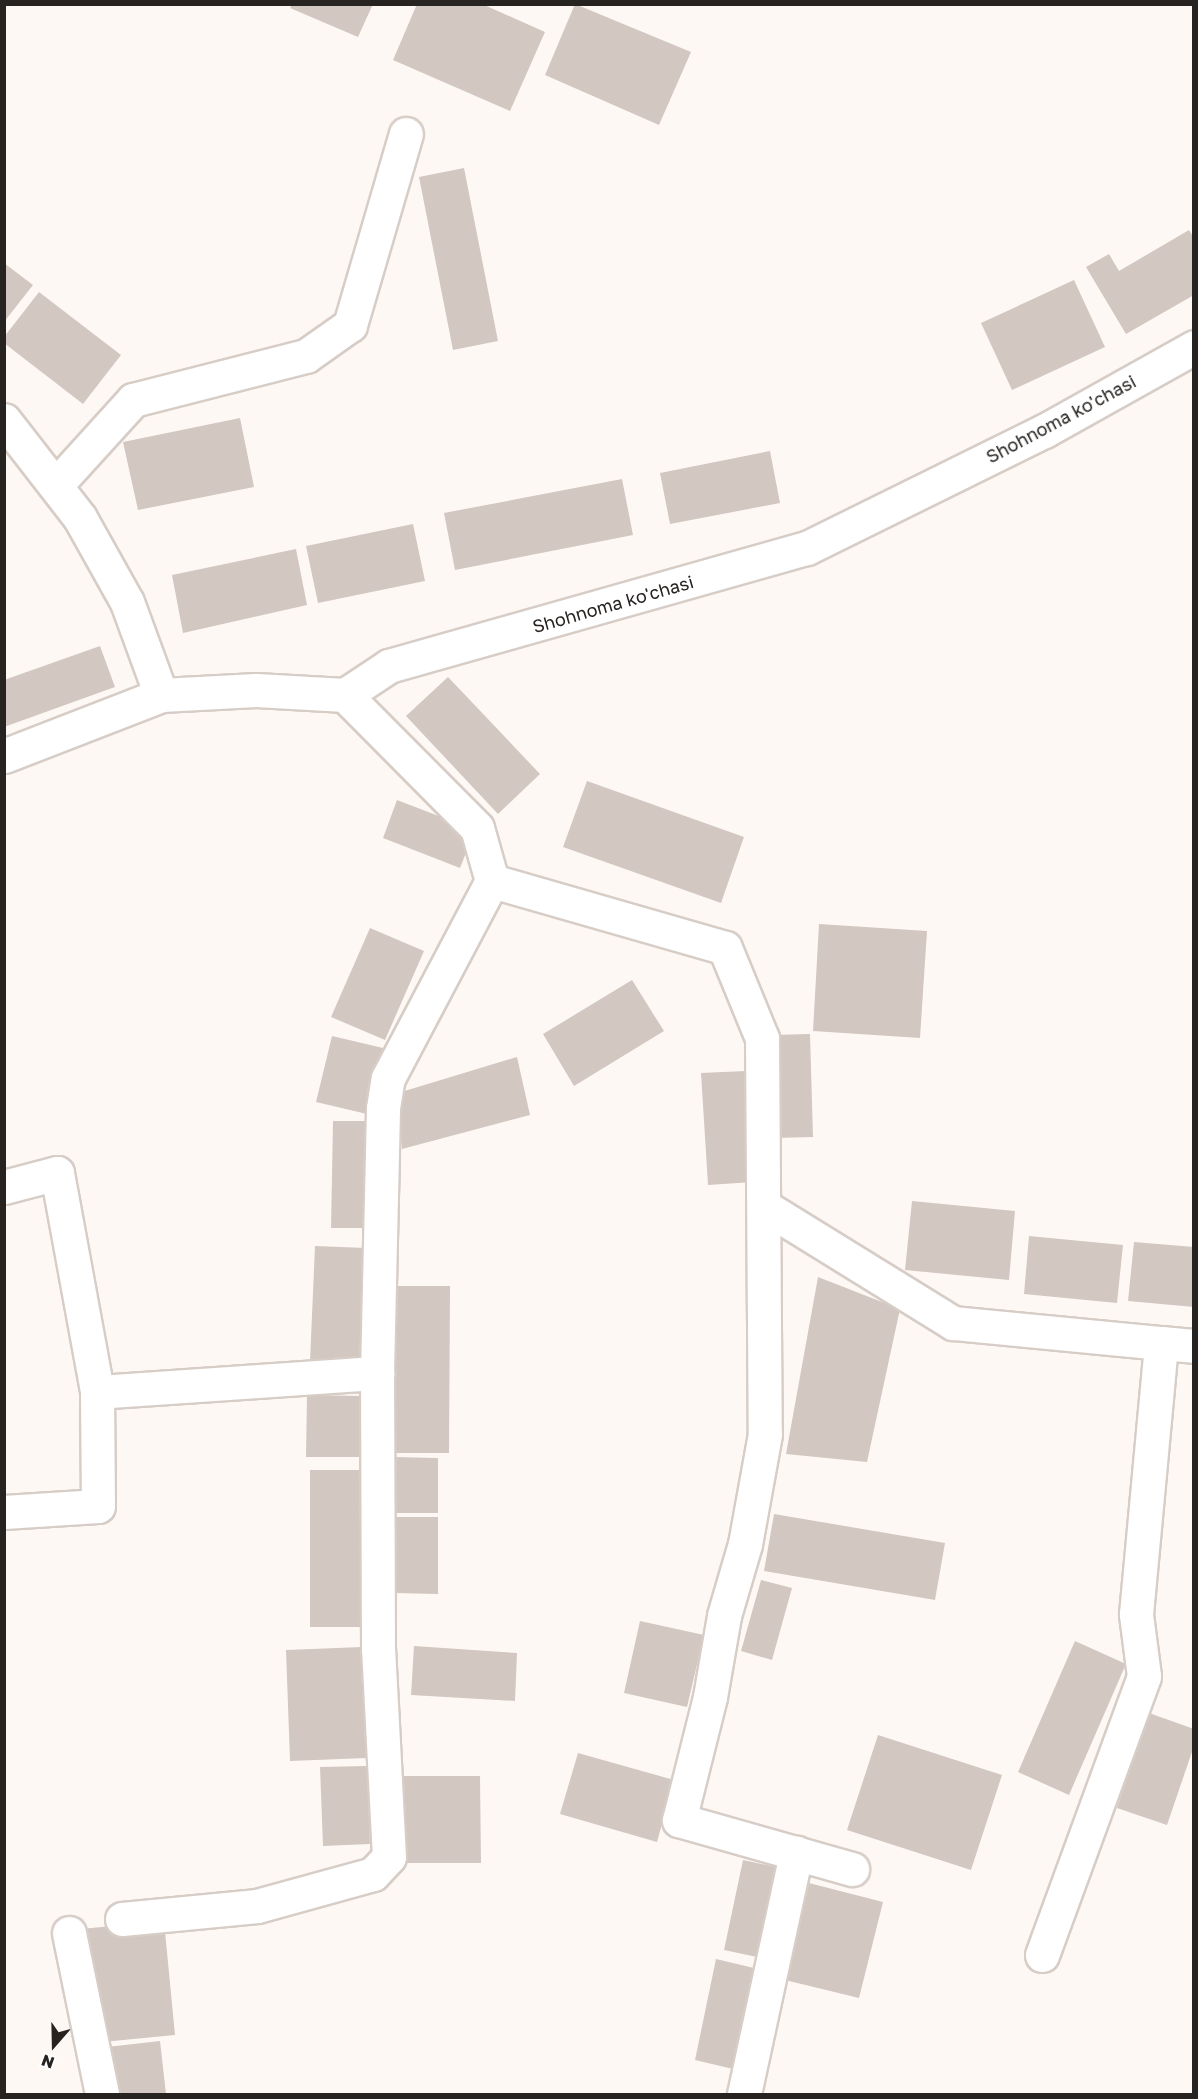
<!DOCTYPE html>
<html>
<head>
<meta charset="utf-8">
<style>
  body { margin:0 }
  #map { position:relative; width:1198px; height:2099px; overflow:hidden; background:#fef8f4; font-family:"Golos Text",sans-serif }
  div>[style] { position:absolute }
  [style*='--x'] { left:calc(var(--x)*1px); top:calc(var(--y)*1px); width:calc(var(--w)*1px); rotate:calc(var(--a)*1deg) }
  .building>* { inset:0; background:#d2c7c1 }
  .roads { filter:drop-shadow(2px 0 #d7cdc7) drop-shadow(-2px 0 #d7cdc7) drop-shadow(0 2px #d7cdc7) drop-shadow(0 -2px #d7cdc7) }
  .minor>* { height:33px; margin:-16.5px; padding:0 16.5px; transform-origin:16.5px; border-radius:16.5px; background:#fff }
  span { translate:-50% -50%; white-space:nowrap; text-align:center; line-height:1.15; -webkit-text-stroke:5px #fff; paint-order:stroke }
  .street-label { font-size:18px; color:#272321 }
  .frame { position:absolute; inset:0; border:6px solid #272321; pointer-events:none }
  .north { position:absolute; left:24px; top:2015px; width:60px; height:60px; -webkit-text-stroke:4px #fff; paint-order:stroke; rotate:200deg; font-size:16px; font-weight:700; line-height:24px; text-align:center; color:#272321 }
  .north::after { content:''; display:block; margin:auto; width:21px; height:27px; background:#272321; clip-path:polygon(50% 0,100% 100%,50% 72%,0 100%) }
</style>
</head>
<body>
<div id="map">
  <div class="building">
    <i style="clip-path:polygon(292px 4px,373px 4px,358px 37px,290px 8px)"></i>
    <i style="clip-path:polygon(417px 4px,482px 4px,545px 32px,510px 111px,393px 60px)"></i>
    <i style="clip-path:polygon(575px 4px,691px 52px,659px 125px,545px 75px)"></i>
    <i style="clip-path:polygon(464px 168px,498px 341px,453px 350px,419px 177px)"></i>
    <i style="clip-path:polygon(1189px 230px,1194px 238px,1194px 295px,1126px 334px,1086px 267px,1109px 254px,1119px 271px)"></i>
    <i style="clip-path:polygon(4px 263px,33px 285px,4px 322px)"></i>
    <i style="clip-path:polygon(1074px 280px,1105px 347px,1012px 390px,981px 323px)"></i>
    <i style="clip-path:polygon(39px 292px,121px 355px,83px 404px,4px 343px,4px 337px)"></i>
    <i style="clip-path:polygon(240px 418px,254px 487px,138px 510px,123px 442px)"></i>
    <i style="clip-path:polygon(770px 451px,780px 503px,670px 524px,660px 473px)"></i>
    <i style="clip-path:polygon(622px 479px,633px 535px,455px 570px,444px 513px)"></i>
    <i style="clip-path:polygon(413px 524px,425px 581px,318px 603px,306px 546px)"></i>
    <i style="clip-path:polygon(296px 549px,307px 605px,183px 633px,172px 575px)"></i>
    <i style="clip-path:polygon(100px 646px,115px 687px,4px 727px,4px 680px)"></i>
    <i style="clip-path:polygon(448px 677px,540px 774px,498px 814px,406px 716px)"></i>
    <i style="clip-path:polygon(587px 781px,744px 837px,721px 903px,563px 847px)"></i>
    <i style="clip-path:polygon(397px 800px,475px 830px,460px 868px,383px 838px)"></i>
    <i style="clip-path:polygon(819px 924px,927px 931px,920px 1038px,813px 1031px)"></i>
    <i style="clip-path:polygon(370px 928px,424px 951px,385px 1040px,331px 1017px)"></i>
    <i style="clip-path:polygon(632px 980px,664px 1031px,574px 1086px,543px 1034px)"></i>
    <i style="clip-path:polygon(810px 1034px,813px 1137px,774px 1138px,771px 1035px)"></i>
    <i style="clip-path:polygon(332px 1036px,383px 1048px,367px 1114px,316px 1102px)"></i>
    <i style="clip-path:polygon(517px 1057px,530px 1115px,402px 1149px,398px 1093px)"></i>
    <i style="clip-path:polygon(746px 1071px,753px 1182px,708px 1185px,701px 1073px)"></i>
    <i style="clip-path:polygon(333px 1121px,367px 1121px,365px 1228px,331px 1228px)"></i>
    <i style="clip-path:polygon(912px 1201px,1015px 1211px,1009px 1280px,905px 1270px)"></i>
    <i style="clip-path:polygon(1029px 1236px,1123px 1245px,1117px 1303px,1024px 1294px)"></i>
    <i style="clip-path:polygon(1134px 1242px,1194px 1247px,1194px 1307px,1128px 1301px)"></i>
    <i style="clip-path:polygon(315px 1246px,366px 1248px,362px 1362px,310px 1361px)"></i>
    <i style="clip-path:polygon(818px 1277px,900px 1309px,867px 1462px,786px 1454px)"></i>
    <i style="clip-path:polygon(395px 1286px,450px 1286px,449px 1453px,394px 1453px)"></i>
    <i style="clip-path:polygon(307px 1395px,364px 1396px,365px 1457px,306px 1457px)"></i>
    <i style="clip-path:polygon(394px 1457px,438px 1458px,438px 1513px,394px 1513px)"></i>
    <i style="clip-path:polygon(310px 1470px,364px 1470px,364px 1627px,310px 1627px)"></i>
    <i style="clip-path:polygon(774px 1514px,945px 1543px,935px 1600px,764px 1571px)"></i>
    <i style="clip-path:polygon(394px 1517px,438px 1517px,438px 1594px,394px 1593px)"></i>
    <i style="clip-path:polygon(761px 1580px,792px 1588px,772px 1660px,741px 1651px)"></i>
    <i style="clip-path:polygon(640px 1621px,704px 1635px,687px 1707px,624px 1693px)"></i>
    <i style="clip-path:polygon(1075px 1641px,1126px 1664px,1069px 1795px,1018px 1772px)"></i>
    <i style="clip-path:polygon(414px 1646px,517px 1653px,515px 1701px,411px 1695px)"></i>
    <i style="clip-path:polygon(362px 1647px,366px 1758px,290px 1761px,286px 1650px)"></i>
    <i style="clip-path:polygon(1149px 1713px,1194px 1729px,1194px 1746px,1167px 1825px,1117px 1808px)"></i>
    <i style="clip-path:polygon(878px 1735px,1002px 1775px,971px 1870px,847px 1830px)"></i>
    <i style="clip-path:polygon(578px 1753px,674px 1780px,657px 1842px,560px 1814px)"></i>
    <i style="clip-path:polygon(367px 1766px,370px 1844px,323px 1846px,320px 1767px)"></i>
    <i style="clip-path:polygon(393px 1776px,480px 1776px,481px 1863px,393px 1863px)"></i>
    <i style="clip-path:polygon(743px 1860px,776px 1867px,757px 1957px,724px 1950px)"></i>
    <i style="clip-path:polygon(809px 1883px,883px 1902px,859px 1998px,785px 1980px)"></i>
    <i style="clip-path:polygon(164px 1921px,175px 2035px,92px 2043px,81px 1929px)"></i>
    <i style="clip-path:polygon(716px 1959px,754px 1968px,733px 2069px,695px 2060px)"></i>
    <i style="clip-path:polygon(160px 2041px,166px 2094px,112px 2094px,107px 2047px)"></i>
  </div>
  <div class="roads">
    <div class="minor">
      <i style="--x:4;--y:420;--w:124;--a:52.2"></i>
      <i style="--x:80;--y:518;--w:96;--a:60.8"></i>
      <i style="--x:127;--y:602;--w:99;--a:69.9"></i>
      <i style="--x:56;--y:485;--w:115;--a:-47.8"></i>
      <i style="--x:133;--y:400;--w:179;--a:-14.3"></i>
      <i style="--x:306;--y:356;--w:54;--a:-35.2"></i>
      <i style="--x:350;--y:325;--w:199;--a:-73.7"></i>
      <i style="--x:4;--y:756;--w:168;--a:-21.2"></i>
      <i style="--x:161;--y:695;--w:95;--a:-3"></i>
      <i style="--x:256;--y:690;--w:89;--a:3.2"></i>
      <i style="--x:345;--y:695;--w:53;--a:-33.4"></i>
      <i style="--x:389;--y:666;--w:434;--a:-15.8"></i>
      <i style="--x:807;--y:548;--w:264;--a:-26.3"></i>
      <i style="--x:1044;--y:431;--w:172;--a:-29.2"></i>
      <i style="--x:492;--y:881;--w:242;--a:16"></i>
      <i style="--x:725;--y:948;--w:97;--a:67.7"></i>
      <i style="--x:762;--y:1038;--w:396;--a:89.6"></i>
      <i style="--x:765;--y:1434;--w:112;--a:100.3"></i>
      <i style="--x:745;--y:1544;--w:75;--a:106.3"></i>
      <i style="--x:724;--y:1616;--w:82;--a:99.8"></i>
      <i style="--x:710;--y:1697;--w:127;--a:104.1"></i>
      <i style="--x:679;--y:1820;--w:180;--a:15.8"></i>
      <i style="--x:4;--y:1187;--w:55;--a:-14.8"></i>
      <i style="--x:57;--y:1173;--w:223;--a:79.6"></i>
      <i style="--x:765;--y:1207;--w:221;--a:31.7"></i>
      <i style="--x:953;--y:1323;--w:209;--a:5.5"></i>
      <i style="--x:4;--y:1512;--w:94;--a:-3.7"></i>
      <i style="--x:98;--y:1506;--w:114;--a:-90.5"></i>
      <i style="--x:97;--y:1392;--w:281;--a:-3.9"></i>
      <i style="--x:122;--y:1919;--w:136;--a:-5.5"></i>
      <i style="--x:257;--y:1906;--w:120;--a:-15.4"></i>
      <i style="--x:373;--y:1874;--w:23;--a:-47"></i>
      <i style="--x:389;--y:1857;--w:208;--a:-93"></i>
      <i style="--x:378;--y:1649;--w:276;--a:-90.2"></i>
      <i style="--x:377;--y:1373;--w:265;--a:-88.7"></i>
      <i style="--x:383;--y:1108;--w:30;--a:-81"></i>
      <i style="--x:388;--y:1078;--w:223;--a:-62.2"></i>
      <i style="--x:492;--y:881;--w:55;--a:-105.8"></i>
      <i style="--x:477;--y:828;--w:187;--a:-134.8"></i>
      <i style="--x:69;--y:1933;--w:164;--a:78.4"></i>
      <i style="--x:1042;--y:1955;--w:297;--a:-69.9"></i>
      <i style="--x:1144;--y:1676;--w:63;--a:-97.4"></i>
      <i style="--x:1136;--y:1614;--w:272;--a:-84.7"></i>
      <i style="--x:1161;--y:1343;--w:33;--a:5"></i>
      <i style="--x:744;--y:2094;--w:247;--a:-77.8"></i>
    </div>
  </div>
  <div class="street-label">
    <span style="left:1061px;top:419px;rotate:-28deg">Shohnoma ko'chasi</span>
    <span style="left:613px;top:604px;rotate:-16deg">Shohnoma ko'chasi</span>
  </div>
  <div class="frame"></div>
  <div class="north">N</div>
</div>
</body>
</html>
